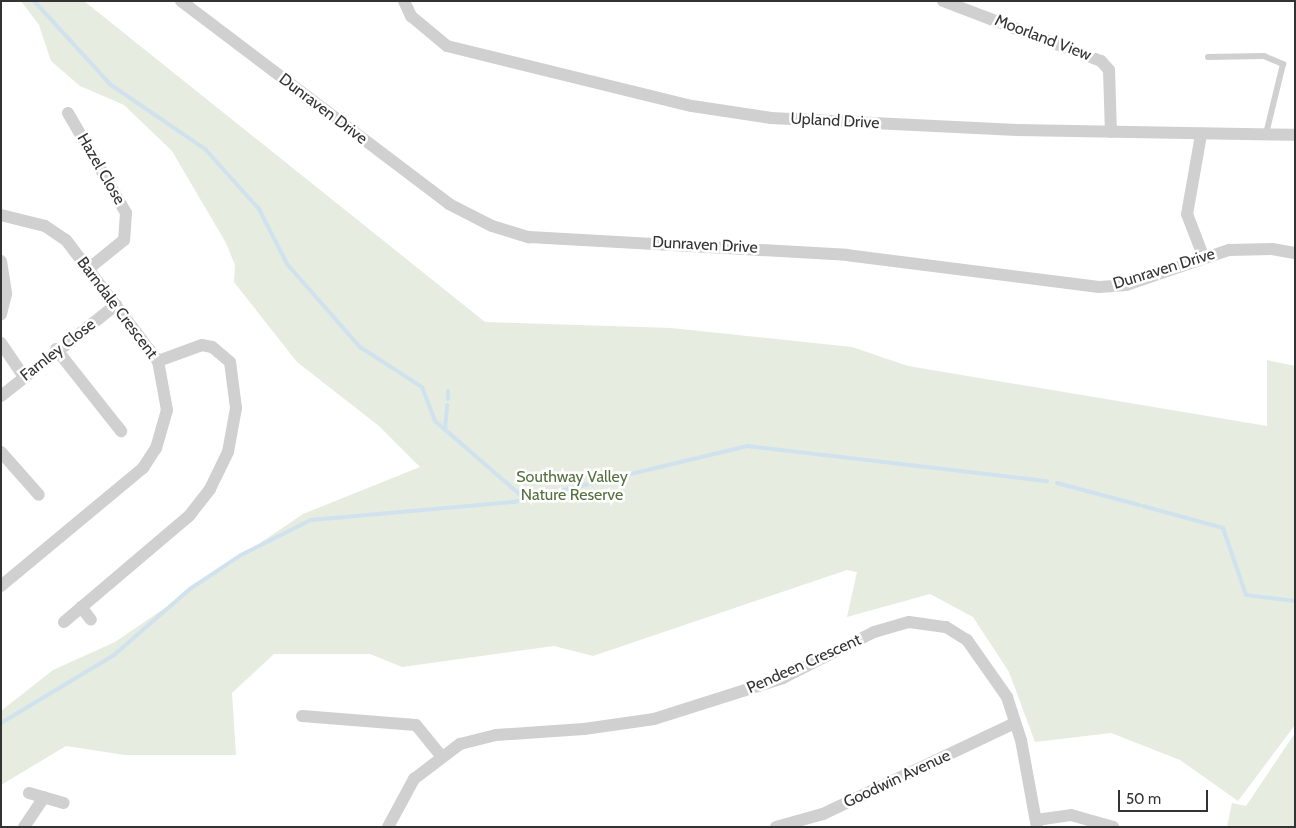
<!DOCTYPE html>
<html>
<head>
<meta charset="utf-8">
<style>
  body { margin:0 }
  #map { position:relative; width:1296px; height:828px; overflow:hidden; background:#fff; font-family:Cabin,sans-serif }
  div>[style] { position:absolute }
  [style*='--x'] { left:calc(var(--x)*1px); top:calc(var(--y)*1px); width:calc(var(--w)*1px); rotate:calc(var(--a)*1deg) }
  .green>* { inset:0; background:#e6ecdf }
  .stream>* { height:4px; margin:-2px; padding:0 2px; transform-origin:2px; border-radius:2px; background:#cfe2ee }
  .lane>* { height:6px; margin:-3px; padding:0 3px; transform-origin:3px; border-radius:3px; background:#d0d0d0 }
  .street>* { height:12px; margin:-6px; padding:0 6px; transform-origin:6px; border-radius:6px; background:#d0d0d0 }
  span { translate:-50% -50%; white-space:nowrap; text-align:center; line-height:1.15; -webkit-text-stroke:5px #fff; paint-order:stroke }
  .street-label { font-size:16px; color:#333 }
  .park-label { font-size:16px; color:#56703f }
  .frame { position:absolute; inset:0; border:2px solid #333; pointer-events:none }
  .scale { position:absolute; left:1118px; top:790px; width:90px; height:22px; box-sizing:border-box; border:2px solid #333; border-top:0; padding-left:6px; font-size:15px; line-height:18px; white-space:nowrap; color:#333; -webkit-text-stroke:4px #fff; paint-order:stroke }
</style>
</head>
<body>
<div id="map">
  <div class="green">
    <i style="clip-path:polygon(21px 1px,84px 1px,485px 322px,671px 328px,852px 347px,908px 366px,1267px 426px,1267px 360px,1295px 366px,1295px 725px,1238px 801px,1180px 760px,1111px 733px,1035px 742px,1009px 672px,973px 617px,930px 594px,847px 617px,857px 572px,847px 570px,593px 656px,554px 646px,402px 667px,370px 654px,274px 654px,232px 693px,236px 755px,125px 755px,66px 746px,1px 785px,1px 711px,53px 670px,115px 642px,303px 514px,420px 467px,379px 426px,297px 362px,234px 282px,235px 265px,226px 243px,172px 151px,124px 105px,80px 86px,51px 61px,39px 25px)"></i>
    <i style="clip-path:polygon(1295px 733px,1295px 827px,1227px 827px,1232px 803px,1246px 806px)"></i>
  </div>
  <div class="stream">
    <i style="--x:34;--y:1;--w:114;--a:47.5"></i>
    <i style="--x:111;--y:85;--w:114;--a:34.2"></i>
    <i style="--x:205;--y:149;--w:81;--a:48"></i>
    <i style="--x:259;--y:209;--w:62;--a:63"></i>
    <i style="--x:287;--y:264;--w:111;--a:48.7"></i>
    <i style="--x:360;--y:347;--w:74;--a:32.8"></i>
    <i style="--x:422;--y:387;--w:36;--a:69"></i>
    <i style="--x:435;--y:421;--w:119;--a:40.9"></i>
    <i style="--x:448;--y:399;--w:8;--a:-90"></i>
    <i style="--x:445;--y:429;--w:24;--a:-85"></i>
    <i style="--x:1057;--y:483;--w:85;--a:15"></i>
    <i style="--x:1143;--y:506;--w:83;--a:15.4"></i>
    <i style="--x:1223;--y:528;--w:71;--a:71.1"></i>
    <i style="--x:1246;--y:595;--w:49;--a:7"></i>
    <i style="--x:1;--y:723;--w:132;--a:-31"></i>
    <i style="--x:114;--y:655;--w:101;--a:-41"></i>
    <i style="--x:190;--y:589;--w:61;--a:-33.7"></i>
    <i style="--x:241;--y:555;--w:78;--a:-26.6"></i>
    <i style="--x:311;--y:520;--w:204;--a:-5.1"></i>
    <i style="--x:514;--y:502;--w:240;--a:-13.5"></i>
    <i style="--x:747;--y:446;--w:302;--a:6.7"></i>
  </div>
  <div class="lane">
    <i style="--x:1208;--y:57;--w:56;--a:-1"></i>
    <i style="--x:1264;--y:56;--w:21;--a:23"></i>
    <i style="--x:1283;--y:64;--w:72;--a:103.7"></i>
  </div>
  <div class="street">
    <i style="--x:181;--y:1;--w:336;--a:37.1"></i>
    <i style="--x:449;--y:204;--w:48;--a:27.1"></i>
    <i style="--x:492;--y:226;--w:39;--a:17"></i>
    <i style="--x:529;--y:237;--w:318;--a:3.2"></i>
    <i style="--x:846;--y:255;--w:255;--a:7.2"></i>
    <i style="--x:1099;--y:287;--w:27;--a:-4"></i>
    <i style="--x:1126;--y:285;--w:109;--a:-18.8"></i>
    <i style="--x:1229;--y:250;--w:43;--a:-1.3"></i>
    <i style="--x:1272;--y:249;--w:23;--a:10"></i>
    <i style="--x:404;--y:1;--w:17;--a:65"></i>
    <i style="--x:411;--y:16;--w:47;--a:39.8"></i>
    <i style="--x:447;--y:46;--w:252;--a:13.8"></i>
    <i style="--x:692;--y:106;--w:80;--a:8.6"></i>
    <i style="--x:771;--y:118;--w:246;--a:2.8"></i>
    <i style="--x:1017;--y:130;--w:278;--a:1"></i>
    <i style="--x:943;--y:1;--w:169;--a:20.8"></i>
    <i style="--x:1101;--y:61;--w:12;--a:48"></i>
    <i style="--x:1109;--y:70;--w:62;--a:88.2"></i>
    <i style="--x:68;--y:113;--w:116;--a:59.9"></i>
    <i style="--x:126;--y:213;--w:27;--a:94"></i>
    <i style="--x:124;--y:240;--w:48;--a:141"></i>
    <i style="--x:1201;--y:135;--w:80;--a:100"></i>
    <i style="--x:1187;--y:214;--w:47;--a:68.9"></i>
    <i style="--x:1;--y:215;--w:45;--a:14"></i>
    <i style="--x:45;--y:226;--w:25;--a:34"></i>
    <i style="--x:66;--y:240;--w:152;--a:52.8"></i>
    <i style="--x:158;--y:361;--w:50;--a:79.6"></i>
    <i style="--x:167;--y:410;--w:40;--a:106"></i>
    <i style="--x:156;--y:448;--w:24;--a:123"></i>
    <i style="--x:143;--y:468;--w:185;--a:140.3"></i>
    <i style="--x:1;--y:261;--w:33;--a:81"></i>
    <i style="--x:6;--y:294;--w:21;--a:104"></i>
    <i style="--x:1;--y:343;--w:41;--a:55.9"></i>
    <i style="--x:56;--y:349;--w:105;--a:51.6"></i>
    <i style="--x:1;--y:396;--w:147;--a:-38.4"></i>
    <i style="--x:1;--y:452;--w:57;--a:48.5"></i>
    <i style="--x:81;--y:607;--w:16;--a:52"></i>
    <i style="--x:64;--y:622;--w:164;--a:-40.3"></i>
    <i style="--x:189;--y:516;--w:34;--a:-52"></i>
    <i style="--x:210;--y:489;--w:41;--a:-64.1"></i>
    <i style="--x:228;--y:452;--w:45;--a:-79.7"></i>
    <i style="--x:236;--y:408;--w:46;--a:-97.4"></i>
    <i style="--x:230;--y:362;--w:23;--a:-140"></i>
    <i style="--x:212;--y:347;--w:10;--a:-169"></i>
    <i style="--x:202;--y:345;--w:47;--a:160"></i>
    <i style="--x:302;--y:716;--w:114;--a:4.5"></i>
    <i style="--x:416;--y:725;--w:40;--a:51"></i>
    <i style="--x:29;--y:793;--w:36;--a:16"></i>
    <i style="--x:1036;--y:820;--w:35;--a:-8"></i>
    <i style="--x:1071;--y:815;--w:44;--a:15.9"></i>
    <i style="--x:24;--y:827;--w:36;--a:-56"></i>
    <i style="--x:388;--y:827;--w:55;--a:-61.6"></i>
    <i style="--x:414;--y:779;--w:58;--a:-37.3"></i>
    <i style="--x:460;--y:744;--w:37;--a:-14"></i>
    <i style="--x:496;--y:735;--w:88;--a:-3.9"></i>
    <i style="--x:584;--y:729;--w:71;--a:-8.1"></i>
    <i style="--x:654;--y:719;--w:135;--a:-17.6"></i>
    <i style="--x:783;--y:678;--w:102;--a:-26.8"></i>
    <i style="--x:874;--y:632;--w:36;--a:-16"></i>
    <i style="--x:909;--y:622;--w:37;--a:8"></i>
    <i style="--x:946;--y:627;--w:25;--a:32"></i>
    <i style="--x:967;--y:640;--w:70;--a:54.9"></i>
    <i style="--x:1007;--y:697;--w:45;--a:72"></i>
    <i style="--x:1021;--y:740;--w:88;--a:79.6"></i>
    <i style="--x:776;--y:827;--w:49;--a:-15.5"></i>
    <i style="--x:823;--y:814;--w:212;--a:-25.4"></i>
  </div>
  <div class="street-label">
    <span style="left:1043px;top:38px;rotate:21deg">Moorland View</span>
    <span style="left:323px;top:109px;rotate:37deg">Dunraven Drive</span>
    <span style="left:835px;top:121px;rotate:3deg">Upland Drive</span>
    <span style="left:101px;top:169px;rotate:60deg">Hazel Close</span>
    <span style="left:705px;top:245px;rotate:3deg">Dunraven Drive</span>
    <span style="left:1164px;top:269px;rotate:-17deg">Dunraven Drive</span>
    <span style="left:117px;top:308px;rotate:53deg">Barndale Crescent</span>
    <span style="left:58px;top:350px;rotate:-38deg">Farnley Close</span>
    <span style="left:804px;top:664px;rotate:-24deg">Pendeen Crescent</span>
    <span style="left:897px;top:779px;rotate:-25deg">Goodwin Avenue</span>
  </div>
  <div class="park-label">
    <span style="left:572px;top:486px">Southway Valley<br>Nature Reserve</span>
  </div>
  <div class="frame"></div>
  <div class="scale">50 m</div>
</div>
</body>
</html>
